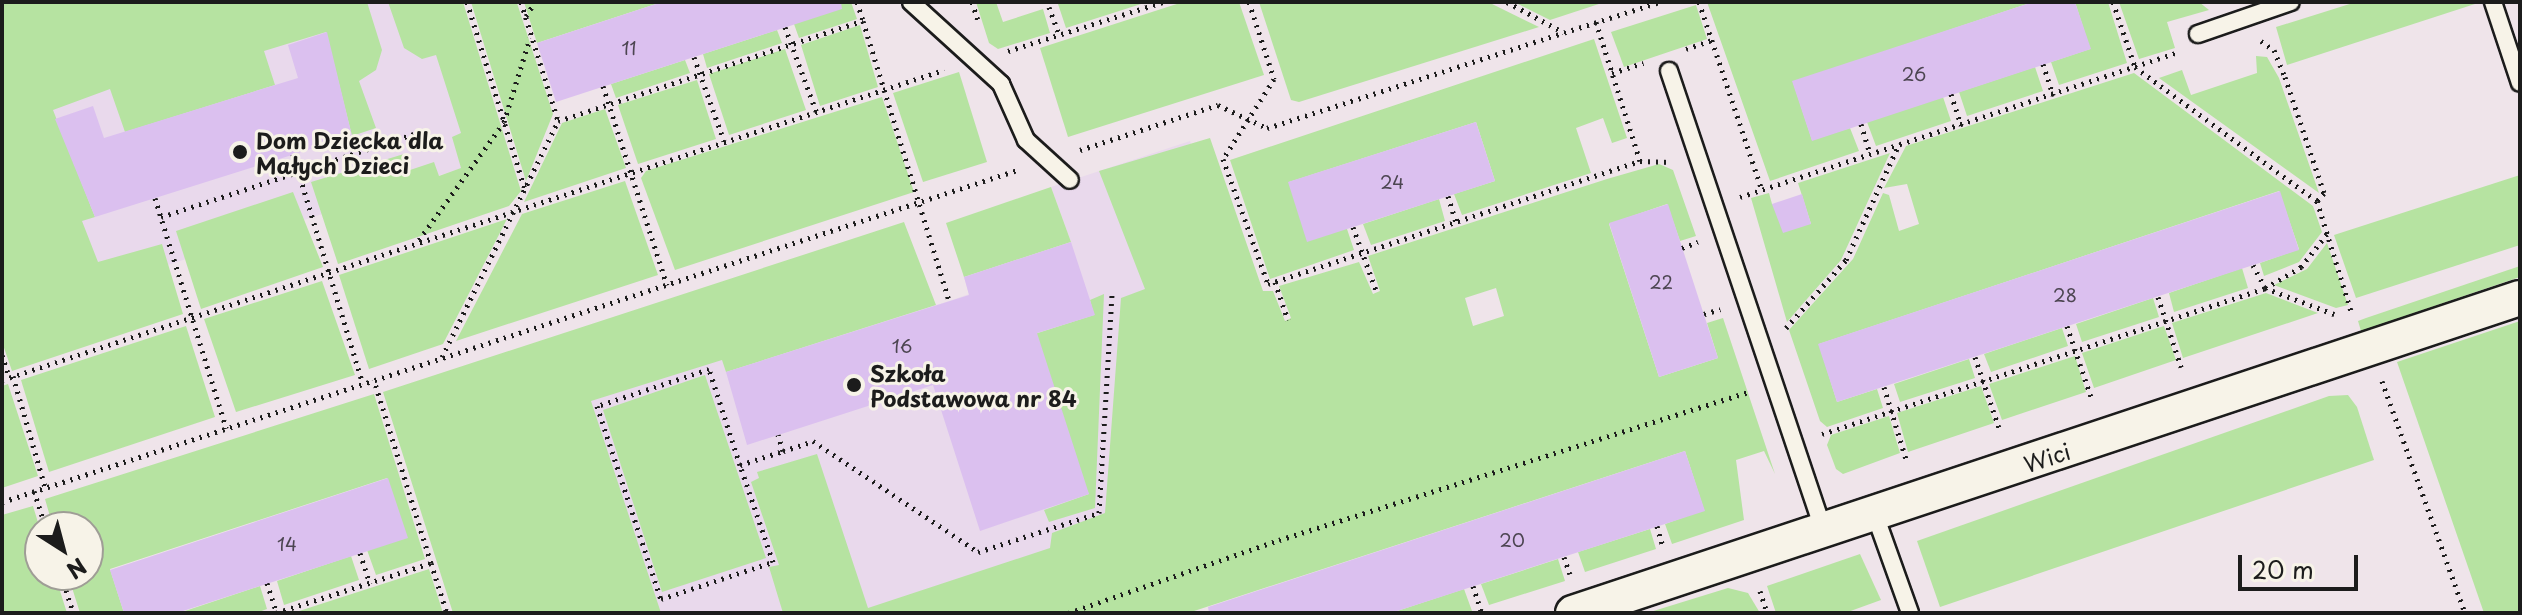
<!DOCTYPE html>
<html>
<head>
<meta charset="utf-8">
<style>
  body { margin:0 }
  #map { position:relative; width:2522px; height:615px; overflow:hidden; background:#efe4ea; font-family:"Playpen Sans",sans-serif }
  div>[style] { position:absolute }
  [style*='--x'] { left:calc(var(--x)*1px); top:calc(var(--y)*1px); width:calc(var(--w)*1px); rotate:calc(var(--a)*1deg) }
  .built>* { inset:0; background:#e9d9ec }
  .green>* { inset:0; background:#b6e3a1 }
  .building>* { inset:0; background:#dbc0ef }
  .path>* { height:5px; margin-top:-2.5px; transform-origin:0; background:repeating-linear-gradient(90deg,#1c1c1c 0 2px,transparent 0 8px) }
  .roads { filter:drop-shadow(2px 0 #1c1c1c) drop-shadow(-2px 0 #1c1c1c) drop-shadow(0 2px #1c1c1c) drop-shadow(0 -2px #1c1c1c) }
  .lane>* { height:16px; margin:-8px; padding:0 8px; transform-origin:8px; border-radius:8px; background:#f7f3e8 }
  .street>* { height:34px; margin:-17px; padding:0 17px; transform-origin:17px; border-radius:17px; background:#f7f3e8 }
  .dots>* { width:22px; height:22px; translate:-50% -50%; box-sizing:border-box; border:4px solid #f7f3e8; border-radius:50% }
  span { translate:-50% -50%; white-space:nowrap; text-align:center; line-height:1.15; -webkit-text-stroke:6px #f7f3e8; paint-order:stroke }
  .number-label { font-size:18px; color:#4c4551 }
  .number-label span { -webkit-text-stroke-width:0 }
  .poi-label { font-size:22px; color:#1c1c1c; font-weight:700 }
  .left { translate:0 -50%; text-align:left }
  .street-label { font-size:22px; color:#1c1c1c }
  .frame { position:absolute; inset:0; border:4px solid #1c1c1c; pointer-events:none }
  .north { position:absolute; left:24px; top:511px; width:80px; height:80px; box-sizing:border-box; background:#f7f3e8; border:2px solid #9f9d96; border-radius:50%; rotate:144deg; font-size:22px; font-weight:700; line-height:32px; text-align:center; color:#1c1c1c }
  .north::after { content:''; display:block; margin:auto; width:28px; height:36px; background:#1c1c1c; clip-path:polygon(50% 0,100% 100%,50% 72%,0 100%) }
  .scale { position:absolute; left:2238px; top:555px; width:120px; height:36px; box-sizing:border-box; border:4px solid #1c1c1c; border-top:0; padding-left:10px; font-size:24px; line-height:28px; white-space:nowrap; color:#1c1c1c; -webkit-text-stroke:6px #f7f3e8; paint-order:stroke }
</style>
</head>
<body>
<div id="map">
  <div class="built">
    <i style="clip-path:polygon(51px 2px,429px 2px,474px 148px,465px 167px,68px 298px,2px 18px)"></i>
    <i style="clip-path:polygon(1190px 141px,1305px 505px,973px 613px,466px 613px,402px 398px,704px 298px,726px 371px,949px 301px,969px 294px,964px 277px,1071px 242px,1051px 187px)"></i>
  </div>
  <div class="green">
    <i style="clip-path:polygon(2px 2px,367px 2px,382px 50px,376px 70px,359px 81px,376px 128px,352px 136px,326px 32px,264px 51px,275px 85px,125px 132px,110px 89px,53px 110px,95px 217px,82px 221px,98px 262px,162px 244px,183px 314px,12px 371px,2px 342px)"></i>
    <i style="clip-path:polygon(388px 2px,463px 2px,521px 191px,509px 206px,338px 264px,311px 182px,404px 154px,410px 170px,434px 162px,439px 176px,461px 168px,452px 137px,461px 133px,436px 55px,422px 59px,404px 48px)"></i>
    <i style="clip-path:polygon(471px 2px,517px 3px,553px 114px,526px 181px)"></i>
    <i style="clip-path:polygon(524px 2px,662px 2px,537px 43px)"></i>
    <i style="clip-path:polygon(831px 2px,851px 2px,857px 19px,799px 38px,794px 24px)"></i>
    <i style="clip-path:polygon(976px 2px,996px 2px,1003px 22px,1043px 9px,1050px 33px,998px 49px,989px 43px)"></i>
    <i style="clip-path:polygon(1064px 2px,1140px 2px,1141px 4px,1066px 28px,1058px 4px)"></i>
    <i style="clip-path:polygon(1183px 2px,1239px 2px,1264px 75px,1068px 137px,1040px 48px)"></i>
    <i style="clip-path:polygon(1259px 2px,1488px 2px,1539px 27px,1299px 102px,1291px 100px)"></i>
    <i style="clip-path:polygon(1514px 2px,1605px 2px,1550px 20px)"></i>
    <i style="clip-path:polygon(1707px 2px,2033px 2px,1793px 82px,1812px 140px,1850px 128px,1859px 151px,1770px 181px)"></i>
    <i style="clip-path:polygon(2075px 2px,2108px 2px,2127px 63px,2059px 85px,2051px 62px,2090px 49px)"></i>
    <i style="clip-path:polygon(2119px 2px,2199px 2px,2209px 10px,2167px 22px,2175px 48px,2139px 59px)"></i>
    <i style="clip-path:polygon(2356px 2px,2478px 2px,2478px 3px,2287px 65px,2276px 27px)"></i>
    <i style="clip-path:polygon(1696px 5px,1707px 39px,1624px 67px,1611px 32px)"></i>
    <i style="clip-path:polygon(860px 25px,878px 87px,820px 106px,801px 45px)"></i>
    <i style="clip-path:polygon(777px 30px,782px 43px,707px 68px,703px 54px)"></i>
    <i style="clip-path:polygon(1594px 39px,1627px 138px,1612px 143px,1603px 118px,1576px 128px,1591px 173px,1462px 215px,1454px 194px,1495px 181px,1476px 122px,1289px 182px,1347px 229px,1354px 250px,1270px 279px,1230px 160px)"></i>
    <i style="clip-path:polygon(785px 49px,806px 110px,729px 135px,709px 74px)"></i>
    <i style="clip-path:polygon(2256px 56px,2267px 57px,2279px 78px,2319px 193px,2159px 78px,2182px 70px,2191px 95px,2257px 73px)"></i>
    <i style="clip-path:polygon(685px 60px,690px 73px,616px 98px,611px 84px)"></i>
    <i style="clip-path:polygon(2035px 67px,2043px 91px,1967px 116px,1959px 92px)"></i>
    <i style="clip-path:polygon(959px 72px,987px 162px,923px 182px,893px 93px)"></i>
    <i style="clip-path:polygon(2134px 73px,2313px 206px,2322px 232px,2299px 262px,2264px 276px,2260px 263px,2299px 249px,2279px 191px,1819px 344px,1837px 402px,1877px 389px,1883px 408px,1827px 427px,1820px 421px,1789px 330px,1853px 259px,1883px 193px,1889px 195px,1899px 231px,1919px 224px,1907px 184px,1884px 188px,1906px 146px)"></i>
    <i style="clip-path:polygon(697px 80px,716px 139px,638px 164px,618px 105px)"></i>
    <i style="clip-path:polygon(882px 97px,914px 192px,675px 270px,641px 178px,646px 171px)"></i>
    <i style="clip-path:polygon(1943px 97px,1951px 121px,1876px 146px,1867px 122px)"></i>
    <i style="clip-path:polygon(605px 109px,626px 168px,524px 202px,562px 123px)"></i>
    <i style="clip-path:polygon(evenodd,1210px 138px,1263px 291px,1273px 291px,1285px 321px,1291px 318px,1279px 286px,1359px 262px,1373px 294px,1380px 291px,1368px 256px,1607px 179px,1659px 164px,1673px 170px,1696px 236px,1680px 241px,1667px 204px,1609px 224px,1659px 377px,1718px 358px,1707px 323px,1723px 318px,1775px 474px,1764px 451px,1736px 460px,1744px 520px,1672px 544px,1665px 524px,1704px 510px,1685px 451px,1188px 613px,783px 613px,769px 567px,779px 565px,751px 482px,759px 478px,757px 472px,817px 454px,868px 608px,1050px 548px,1052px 533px,1105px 513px,1121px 298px,1145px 289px,1099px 171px,1210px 138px,1496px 288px,1504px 316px,1473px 326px,1465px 298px,1496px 288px)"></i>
    <i style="clip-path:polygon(1890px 153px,1841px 260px,1787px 322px,1751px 198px,1769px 193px,1772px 204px,1811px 224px,1798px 183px)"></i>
    <i style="clip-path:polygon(2520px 175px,2520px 245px,2356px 298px,2334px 235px)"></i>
    <i style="clip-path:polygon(625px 181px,658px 275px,456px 341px,522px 214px)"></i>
    <i style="clip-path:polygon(1051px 187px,1071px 242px,964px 277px,946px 223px)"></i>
    <i style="clip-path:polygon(293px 192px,323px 267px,201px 309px,176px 231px)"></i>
    <i style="clip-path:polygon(1439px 199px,1445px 221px,1371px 245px,1363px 224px)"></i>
    <i style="clip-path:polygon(507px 219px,443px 344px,369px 369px,339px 275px)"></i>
    <i style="clip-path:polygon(904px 222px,936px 305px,726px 372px,722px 360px,591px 401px,661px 613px,453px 613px,383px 392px)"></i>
    <i style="clip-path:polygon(2327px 243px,2348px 305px,2336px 308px,2274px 285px,2307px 269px)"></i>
    <i style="clip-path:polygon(2520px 266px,2520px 277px,2361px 331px,2358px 321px,2366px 318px)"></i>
    <i style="clip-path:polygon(2242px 268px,2248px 288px,2174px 312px,2169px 293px)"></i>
    <i style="clip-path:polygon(322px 281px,355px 375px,236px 412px,204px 319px)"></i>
    <i style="clip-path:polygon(2266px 293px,2318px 313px,2183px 358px,2172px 323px)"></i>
    <i style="clip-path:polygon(1104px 294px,1095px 508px,1049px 522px,1044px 510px,1089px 494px,1007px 343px,1094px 315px,1090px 300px)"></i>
    <i style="clip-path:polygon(2153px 298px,2159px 317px,2082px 342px,2076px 324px)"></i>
    <i style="clip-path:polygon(2520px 321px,2520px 613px,2484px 613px,2397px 362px)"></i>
    <i style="clip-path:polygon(186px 326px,215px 417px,49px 472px,21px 380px)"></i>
    <i style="clip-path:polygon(2164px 326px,2176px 360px,2094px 388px,2082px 353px)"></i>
    <i style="clip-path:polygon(2062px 328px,2068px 346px,1991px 372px,1984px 354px)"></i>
    <i style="clip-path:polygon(2075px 356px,2086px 392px,2002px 420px,1989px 384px)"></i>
    <i style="clip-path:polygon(1969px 359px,1975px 378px,1900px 402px,1894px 384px)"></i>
    <i style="clip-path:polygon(705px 375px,766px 558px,662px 592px,603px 410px)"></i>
    <i style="clip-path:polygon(8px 384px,38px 476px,2px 488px,2px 386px)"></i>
    <i style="clip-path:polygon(1981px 386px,1994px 423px,1908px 452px,1897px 413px)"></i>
    <i style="clip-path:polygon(374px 394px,425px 559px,376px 575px,367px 550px,387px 478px,110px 569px,124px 613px,80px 613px,68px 575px,88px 575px,88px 527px,53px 527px,45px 499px)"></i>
    <i style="clip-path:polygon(2348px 395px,2357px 407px,2374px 460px,1940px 607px,1917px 541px,2329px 396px)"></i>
    <i style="clip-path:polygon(1889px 416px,1900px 453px,1843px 474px,1836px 469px,1827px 445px,1831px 435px)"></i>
    <i style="clip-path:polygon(33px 506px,40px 529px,40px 575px,55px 575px,67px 613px,2px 613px,2px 515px)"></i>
    <i style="clip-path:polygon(1650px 529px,1656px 549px,1585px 572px,1578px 552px)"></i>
    <i style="clip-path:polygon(1860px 554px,1881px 600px,1845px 613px,1776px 613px,1767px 586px)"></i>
    <i style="clip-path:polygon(351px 556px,359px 580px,284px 605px,277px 581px)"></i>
    <i style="clip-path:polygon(1558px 559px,1565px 581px,1489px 605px,1481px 584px)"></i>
    <i style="clip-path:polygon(429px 569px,443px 613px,293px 613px)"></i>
    <i style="clip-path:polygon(260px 586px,267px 609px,256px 613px,185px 611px)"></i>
    <i style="clip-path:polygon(1728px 588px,1748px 593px,1760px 613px,1647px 613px)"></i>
    <i style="clip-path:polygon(1464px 589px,1472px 611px,1391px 613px)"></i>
  </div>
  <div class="building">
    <i style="clip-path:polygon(662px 2px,841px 2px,842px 9px,556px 102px,537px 43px)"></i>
    <i style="clip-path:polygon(2033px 2px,2075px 2px,2091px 49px,1812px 141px,1792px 81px)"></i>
    <i style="clip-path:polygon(327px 32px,352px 136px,95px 217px,55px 119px,93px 106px,104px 138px,298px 78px,288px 45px)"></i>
    <i style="clip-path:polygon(1476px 122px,1495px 181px,1307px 242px,1288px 182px)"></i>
    <i style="clip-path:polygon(2280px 191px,2299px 250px,1837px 402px,1818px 344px)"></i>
    <i style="clip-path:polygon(1802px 194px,1811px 224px,1783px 233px,1772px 204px)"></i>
    <i style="clip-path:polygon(1668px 204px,1718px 358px,1659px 377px,1609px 223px)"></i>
    <i style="clip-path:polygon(1071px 242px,1095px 315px,1037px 333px,1089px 494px,980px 531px,933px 385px,747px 445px,726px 372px,969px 295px,964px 277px)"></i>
    <i style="clip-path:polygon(1685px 451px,1705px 511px,1391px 613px,1209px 613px,1208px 607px)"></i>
    <i style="clip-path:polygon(388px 478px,408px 538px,177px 613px,124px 613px,110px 570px)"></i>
  </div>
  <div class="path">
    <i style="--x:467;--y:2;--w:196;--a:72.8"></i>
    <i style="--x:521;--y:2;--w:125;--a:72.7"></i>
    <i style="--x:558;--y:121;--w:321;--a:-18.2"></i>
    <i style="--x:863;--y:21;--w:293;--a:72.9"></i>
    <i style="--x:857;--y:2;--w:20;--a:72"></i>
    <i style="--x:972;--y:2;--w:23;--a:72"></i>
    <i style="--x:1249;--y:2;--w:81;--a:72"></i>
    <i style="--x:1274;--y:79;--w:95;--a:122.5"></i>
    <i style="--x:1223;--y:159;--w:133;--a:70.2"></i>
    <i style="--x:1268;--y:284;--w:392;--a:-18.3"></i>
    <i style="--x:1640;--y:161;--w:146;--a:-107.6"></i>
    <i style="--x:1507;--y:2;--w:64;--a:28.2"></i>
    <i style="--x:1699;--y:2;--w:198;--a:71.5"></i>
    <i style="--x:2113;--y:2;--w:69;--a:71.3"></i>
    <i style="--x:2135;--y:67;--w:226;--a:36.4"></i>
    <i style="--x:2317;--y:201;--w:118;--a:72.8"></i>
    <i style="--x:1049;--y:7;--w:30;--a:70"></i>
    <i style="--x:526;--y:16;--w:17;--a:-57"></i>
    <i style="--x:785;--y:27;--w:90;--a:69.7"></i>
    <i style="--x:2261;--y:41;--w:16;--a:35"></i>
    <i style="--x:2274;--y:50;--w:29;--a:68"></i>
    <i style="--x:2285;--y:77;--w:122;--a:71.4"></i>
    <i style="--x:2324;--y:193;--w:11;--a:131"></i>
    <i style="--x:1686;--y:49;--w:28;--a:-19"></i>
    <i style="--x:1008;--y:51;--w:163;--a:-17.5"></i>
    <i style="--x:694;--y:57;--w:89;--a:70.3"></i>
    <i style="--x:2043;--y:64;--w:33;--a:72"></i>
    <i style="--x:1612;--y:73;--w:33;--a:-18"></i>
    <i style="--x:603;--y:86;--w:209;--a:72.2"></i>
    <i style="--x:1951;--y:94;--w:33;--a:72"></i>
    <i style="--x:1861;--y:124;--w:31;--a:73"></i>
    <i style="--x:1080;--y:150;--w:145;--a:-18.1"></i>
    <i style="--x:1218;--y:105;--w:54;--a:25.1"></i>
    <i style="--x:1267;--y:128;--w:412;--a:-17.8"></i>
    <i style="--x:293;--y:154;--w:240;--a:73.1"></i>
    <i style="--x:1640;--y:161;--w:31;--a:2"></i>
    <i style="--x:1448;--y:196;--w:27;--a:73"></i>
    <i style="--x:1740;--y:197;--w:461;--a:-18.3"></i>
    <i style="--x:155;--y:198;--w:241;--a:72.8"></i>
    <i style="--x:161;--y:217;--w:268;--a:-18.2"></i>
    <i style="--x:1353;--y:227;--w:70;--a:70"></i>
    <i style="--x:419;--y:240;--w:145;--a:-54.2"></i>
    <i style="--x:504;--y:122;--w:88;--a:-72.8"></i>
    <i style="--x:1682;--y:248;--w:17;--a:-21"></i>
    <i style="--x:2253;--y:265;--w:26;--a:62"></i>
    <i style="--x:2265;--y:288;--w:74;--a:20.6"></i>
    <i style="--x:1275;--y:282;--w:40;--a:71.1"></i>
    <i style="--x:2158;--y:297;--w:74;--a:71.8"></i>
    <i style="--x:1704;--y:314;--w:17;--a:-17"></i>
    <i style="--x:2067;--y:326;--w:75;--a:71.3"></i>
    <i style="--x:1786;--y:328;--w:91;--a:-48.6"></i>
    <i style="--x:1846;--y:260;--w:128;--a:-65.4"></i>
    <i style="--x:2;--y:355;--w:23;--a:72"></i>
    <i style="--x:442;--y:357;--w:263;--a:-63.8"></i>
    <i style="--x:1975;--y:357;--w:75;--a:71.3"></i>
    <i style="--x:13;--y:376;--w:116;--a:73.9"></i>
    <i style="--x:2;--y:380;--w:992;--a:-18.22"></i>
    <i style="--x:2382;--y:381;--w:246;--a:70.3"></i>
    <i style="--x:1884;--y:387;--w:75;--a:73"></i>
    <i style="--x:1822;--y:434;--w:466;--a:-18.2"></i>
    <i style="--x:2265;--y:288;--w:42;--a:-30.3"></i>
    <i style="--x:2301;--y:267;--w:42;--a:-51.8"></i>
    <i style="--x:783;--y:451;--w:32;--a:-18"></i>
    <i style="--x:813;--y:441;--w:199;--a:33.9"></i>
    <i style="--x:978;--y:552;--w:127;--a:-17.9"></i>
    <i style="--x:1099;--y:513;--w:221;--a:-86.6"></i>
    <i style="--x:740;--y:465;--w:101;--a:-107.9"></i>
    <i style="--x:709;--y:369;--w:118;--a:161.7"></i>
    <i style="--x:597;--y:406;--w:203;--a:71.7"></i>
    <i style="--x:661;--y:599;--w:118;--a:-18.3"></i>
    <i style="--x:773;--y:562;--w:102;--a:-108.8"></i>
    <i style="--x:740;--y:465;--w:45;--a:-18"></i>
    <i style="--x:783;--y:451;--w:17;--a:-107"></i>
    <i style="--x:34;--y:491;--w:38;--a:72"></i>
    <i style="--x:2;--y:502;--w:1068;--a:-18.11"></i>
    <i style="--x:1657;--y:526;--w:19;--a:74"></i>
    <i style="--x:360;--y:553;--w:32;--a:72"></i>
    <i style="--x:1564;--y:557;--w:18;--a:71"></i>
    <i style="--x:431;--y:563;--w:52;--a:72.3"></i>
    <i style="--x:61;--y:575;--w:40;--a:72"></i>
    <i style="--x:267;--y:583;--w:32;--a:72"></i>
    <i style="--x:1473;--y:586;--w:28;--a:72"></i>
    <i style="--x:1760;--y:591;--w:23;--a:72"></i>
    <i style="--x:276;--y:613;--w:163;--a:-17.9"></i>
    <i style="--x:431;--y:563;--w:192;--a:-107.3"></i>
    <i style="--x:1068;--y:613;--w:223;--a:-19.1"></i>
    <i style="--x:1279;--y:540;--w:493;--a:-17.5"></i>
  </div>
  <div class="roads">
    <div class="lane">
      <i style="--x:911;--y:2;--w:122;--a:42.3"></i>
      <i style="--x:1001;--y:84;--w:61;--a:65.9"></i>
      <i style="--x:1026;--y:140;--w:59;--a:42.3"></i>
      <i style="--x:2493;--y:2;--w:85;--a:71.6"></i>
      <i style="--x:2198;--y:34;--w:98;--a:-19"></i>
      <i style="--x:1669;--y:71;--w:485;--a:71.4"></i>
      <i style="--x:1875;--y:515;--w:104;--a:70.3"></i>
    </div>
    <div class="street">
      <i style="--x:1573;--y:613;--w:998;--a:-18.4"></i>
    </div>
  </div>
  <div class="dots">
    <i style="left:240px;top:152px;background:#1c1c1c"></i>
    <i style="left:854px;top:385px;background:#1c1c1c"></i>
  </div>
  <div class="number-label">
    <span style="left:629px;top:48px">11</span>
    <span style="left:1914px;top:74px">26</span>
    <span style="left:1392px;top:182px">24</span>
    <span style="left:1661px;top:282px">22</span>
    <span style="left:2065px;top:295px">28</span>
    <span style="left:902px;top:346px">16</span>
    <span style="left:1512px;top:540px">20</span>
    <span style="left:287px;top:544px">14</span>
  </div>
  <div class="poi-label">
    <span class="left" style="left:256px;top:152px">Dom Dziecka dla<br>Małych Dzieci</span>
    <span class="left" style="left:870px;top:385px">Szkoła<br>Podstawowa nr 84</span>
  </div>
  <div class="street-label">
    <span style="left:2047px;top:457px;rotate:-18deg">Wici</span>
  </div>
  <div class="frame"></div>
  <div class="north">N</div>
  <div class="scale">20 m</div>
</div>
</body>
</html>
